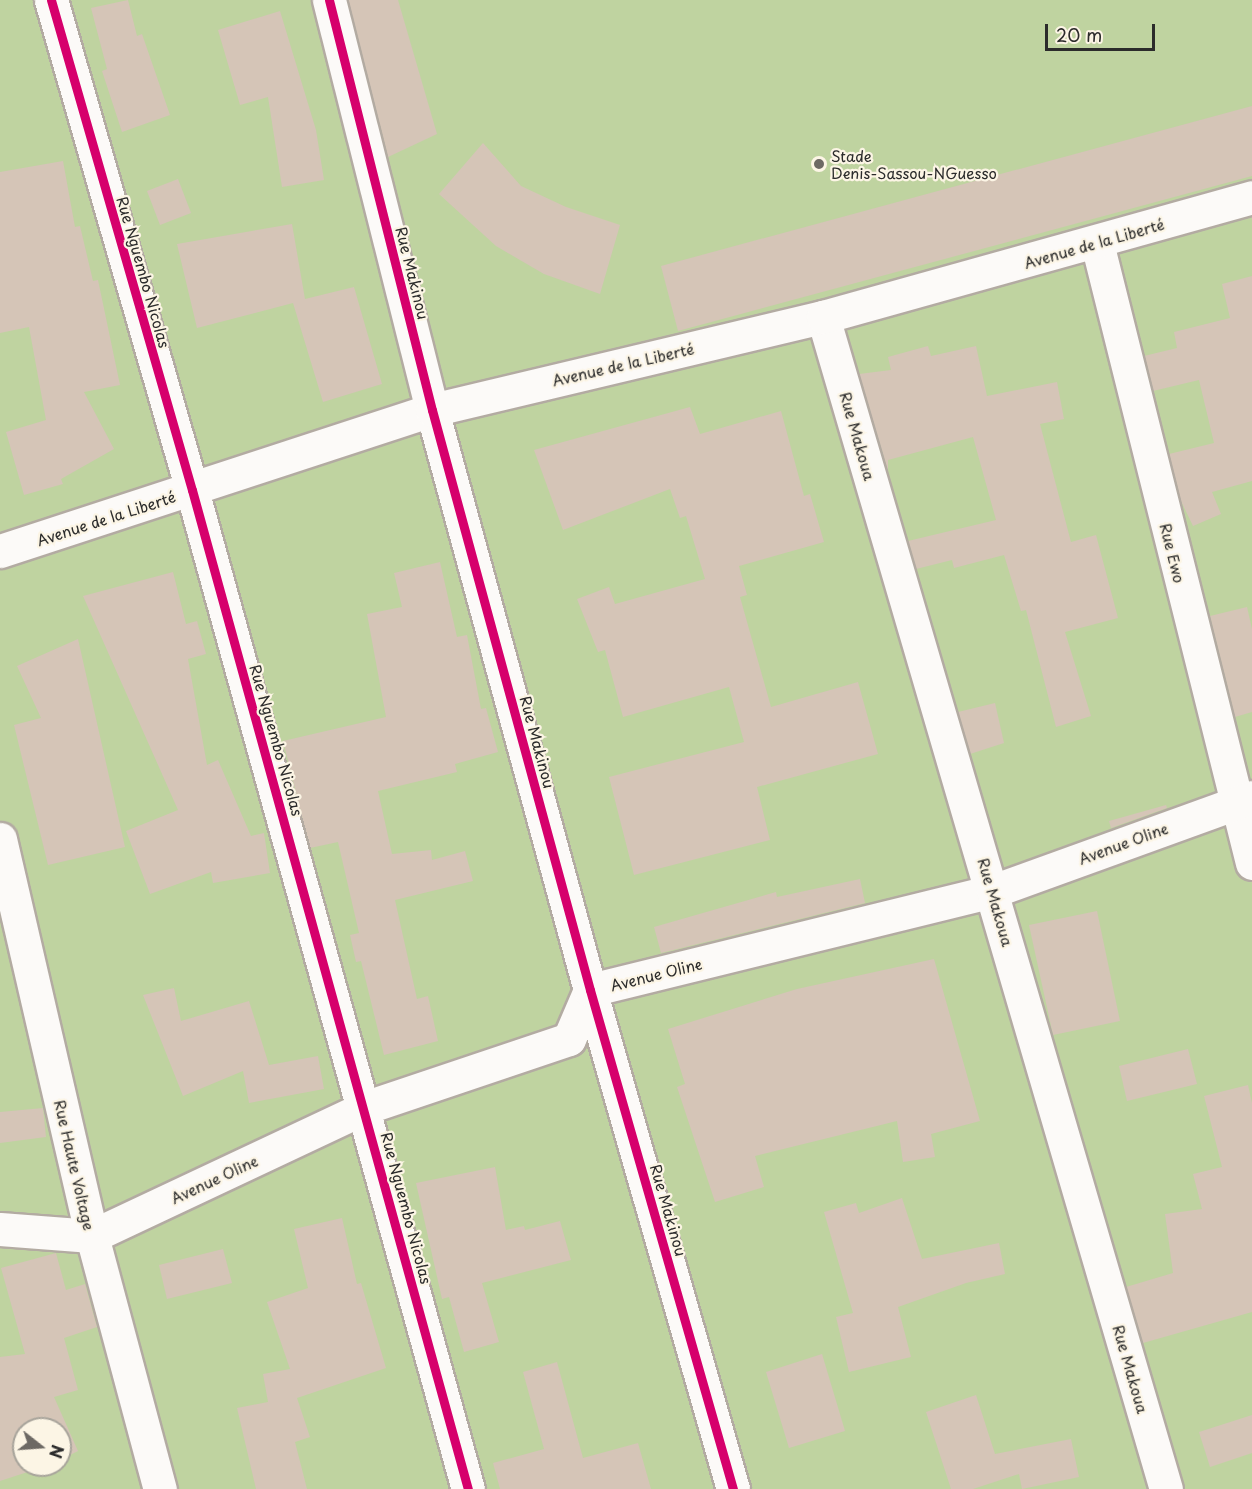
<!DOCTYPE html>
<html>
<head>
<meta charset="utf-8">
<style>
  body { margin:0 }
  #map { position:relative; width:1252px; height:1489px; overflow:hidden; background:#e8dccd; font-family:"Playpen Sans",sans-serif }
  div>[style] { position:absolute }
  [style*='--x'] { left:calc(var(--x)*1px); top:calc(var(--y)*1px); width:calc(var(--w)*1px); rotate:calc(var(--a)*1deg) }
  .green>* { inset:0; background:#bfd3a0 }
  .building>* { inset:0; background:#d5c5b7 }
  .roads { filter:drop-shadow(2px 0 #b3aba2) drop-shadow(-2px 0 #b3aba2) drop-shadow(0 2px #b3aba2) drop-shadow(0 -2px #b3aba2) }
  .minor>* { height:33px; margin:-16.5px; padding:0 16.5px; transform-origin:16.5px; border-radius:16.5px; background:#fcfaf8 }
  .cycleway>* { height:9px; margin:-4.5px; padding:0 4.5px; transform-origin:4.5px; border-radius:4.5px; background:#d6006c }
  .dots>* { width:16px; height:16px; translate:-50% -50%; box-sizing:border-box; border:3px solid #fcf5e5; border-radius:50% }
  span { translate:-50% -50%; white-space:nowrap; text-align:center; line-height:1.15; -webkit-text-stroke:4.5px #fcf5e5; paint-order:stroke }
  .poi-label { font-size:15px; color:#2b2b2b }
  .left { translate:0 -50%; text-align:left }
  .street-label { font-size:15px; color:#2b2b2b }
  .north { position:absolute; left:12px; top:1417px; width:60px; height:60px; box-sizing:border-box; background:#fcf5e5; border:2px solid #a8a49b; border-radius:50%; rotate:107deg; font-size:16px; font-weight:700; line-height:24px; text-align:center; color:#2b2b2b }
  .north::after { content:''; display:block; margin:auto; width:21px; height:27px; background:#6d6964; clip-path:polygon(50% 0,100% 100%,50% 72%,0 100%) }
  .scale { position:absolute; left:1045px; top:24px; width:110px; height:27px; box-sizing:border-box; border:3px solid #2b2b2b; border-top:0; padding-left:8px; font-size:18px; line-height:21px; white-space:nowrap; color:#2b2b2b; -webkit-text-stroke:4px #fcf5e5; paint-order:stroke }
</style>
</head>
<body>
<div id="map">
  <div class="green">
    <i style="clip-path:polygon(evenodd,0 0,1252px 0,1252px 1489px,0 1489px,0 0,24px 1429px,60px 1429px,60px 1465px,24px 1465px,24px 1429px)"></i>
  </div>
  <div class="building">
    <i style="clip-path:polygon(128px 0,137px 36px,142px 34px,170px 115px,122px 132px,102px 71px,107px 69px,91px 8px)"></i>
    <i style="clip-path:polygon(348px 0,398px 0,437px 134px,388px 157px)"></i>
    <i style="clip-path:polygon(280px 11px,316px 130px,324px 180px,282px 187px,268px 97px,240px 105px,218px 30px)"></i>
    <i style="clip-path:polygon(1252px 106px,1252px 176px,678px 331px,661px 266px)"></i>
    <i style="clip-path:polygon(483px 143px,521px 186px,566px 207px,620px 225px,600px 294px,544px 274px,496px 246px,439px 194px)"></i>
    <i style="clip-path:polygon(63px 161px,75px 227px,80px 226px,93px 281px,98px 280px,120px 385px,84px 392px,114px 449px,61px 479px,63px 484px,24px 495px,6px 432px,46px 420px,29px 327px,0 333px,0 172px)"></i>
    <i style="clip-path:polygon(178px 179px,191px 213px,160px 225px,147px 191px)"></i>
    <i style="clip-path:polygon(292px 224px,305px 299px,354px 287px,382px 384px,323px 402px,293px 303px,197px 328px,177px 244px)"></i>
    <i style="clip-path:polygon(1252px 276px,1252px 481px,1212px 492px,1221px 514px,1193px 526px,1180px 499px,1169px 454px,1214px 443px,1199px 380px,1153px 391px,1144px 356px,1177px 348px,1174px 332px,1230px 318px,1222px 284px)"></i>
    <i style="clip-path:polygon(928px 346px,931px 356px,976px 346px,987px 396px,1057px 382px,1064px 419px,1040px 424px,1071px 542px,1096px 535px,1118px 618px,1065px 632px,1091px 716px,1056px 727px,1026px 610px,1021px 611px,1004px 555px,954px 568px,952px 560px,916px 569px,908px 541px,996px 520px,973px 437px,888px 460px,888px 471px,859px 374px,891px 370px,888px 357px)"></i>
    <i style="clip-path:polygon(690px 407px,700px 434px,781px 411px,804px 496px,810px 494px,824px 542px,739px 566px,747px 595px,740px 597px,771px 707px,858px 682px,878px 754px,757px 787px,770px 840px,634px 875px,609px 777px,744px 742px,729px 687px,623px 717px,605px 650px,598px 652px,577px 599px,609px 587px,615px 604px,705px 579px,686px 516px,680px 518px,670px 489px,563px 530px,534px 450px)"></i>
    <i style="clip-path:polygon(440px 562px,457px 637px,467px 635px,481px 709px,486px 708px,498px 752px,455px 764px,457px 772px,378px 791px,392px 854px,431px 850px,432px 860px,465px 851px,473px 881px,395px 900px,417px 999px,428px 996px,438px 1041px,384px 1055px,361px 961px,356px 962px,350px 935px,359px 933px,338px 842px,310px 848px,283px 741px,386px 717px,367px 614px,402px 607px,394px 573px)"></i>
    <i style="clip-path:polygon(173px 572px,186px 624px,197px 621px,206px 654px,188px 659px,207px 765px,218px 760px,251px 836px,264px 833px,270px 873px,213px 883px,211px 872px,150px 894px,126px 831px,178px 810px,83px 596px)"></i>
    <i style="clip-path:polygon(1247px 607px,1252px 629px,1252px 712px,1235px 717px,1210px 616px)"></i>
    <i style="clip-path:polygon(78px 639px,125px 847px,48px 865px,14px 725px,41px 718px,17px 666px)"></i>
    <i style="clip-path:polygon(995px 703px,1004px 743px,970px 754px,958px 712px)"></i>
    <i style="clip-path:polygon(1166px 805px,1167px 808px,1111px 828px,1109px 821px)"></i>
    <i style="clip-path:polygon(860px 879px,865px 903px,661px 953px,654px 927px,776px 892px,777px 897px)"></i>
    <i style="clip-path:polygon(1097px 911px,1120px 1021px,1053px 1035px,1029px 925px)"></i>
    <i style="clip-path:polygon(934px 959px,980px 1121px,931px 1134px,935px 1157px,903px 1162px,897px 1121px,755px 1156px,764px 1187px,715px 1202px,677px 1087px,685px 1084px,668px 1029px,797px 989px)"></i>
    <i style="clip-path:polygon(174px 988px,181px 1021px,249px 1001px,269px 1065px,318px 1056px,324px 1089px,249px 1103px,243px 1071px,183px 1096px,143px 995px)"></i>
    <i style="clip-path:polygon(1188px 1049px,1197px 1084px,1127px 1101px,1119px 1066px)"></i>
    <i style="clip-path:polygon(1248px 1085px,1252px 1103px,1252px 1312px,1143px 1343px,1126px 1287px,1173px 1273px,1165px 1214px,1202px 1209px,1193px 1174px,1222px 1167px,1204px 1096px)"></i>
    <i style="clip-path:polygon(43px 1108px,46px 1137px,0 1143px,0 1112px)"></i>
    <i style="clip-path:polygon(495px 1167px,506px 1230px,524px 1226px,525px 1230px,560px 1221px,571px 1260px,482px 1283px,499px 1342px,464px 1352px,449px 1297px,442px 1299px,416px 1183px)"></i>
    <i style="clip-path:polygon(902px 1198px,922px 1259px,999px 1243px,1005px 1274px,966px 1283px,898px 1307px,911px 1357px,849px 1372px,836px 1317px,853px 1313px,824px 1212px,856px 1203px,859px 1213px)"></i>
    <i style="clip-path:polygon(342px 1218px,357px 1284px,361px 1283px,386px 1368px,297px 1398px,310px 1437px,295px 1442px,307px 1489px,256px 1489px,237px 1408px,268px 1402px,263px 1374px,290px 1369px,267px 1302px,308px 1288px,294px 1229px)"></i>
    <i style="clip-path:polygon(223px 1249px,232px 1283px,167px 1299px,159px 1265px)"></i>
    <i style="clip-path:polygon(56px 1253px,66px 1290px,85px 1284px,97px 1327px,64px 1338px,78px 1390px,54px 1397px,78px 1451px,60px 1460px,60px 1429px,24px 1429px,24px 1465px,49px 1465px,0 1481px,0 1357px,25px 1354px,1px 1268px)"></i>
    <i style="clip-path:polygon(822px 1354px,845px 1431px,789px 1448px,766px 1372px)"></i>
    <i style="clip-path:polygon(557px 1362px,583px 1458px,638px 1443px,651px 1489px,500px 1489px,493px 1463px,544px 1449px,523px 1372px)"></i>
    <i style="clip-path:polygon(976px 1395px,995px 1454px,1071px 1439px,1079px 1477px,1022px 1489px,1019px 1474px,973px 1489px,951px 1489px,926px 1412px)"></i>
    <i style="clip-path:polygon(1252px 1415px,1252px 1453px,1210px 1467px,1199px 1432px)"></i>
  </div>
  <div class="roads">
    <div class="minor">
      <i style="--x:51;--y:0;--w:510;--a:73.95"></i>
      <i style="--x:192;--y:490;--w:1036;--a:74.56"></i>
      <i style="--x:329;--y:0;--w:423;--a:75.9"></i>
      <i style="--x:432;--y:410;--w:601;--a:74.76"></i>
      <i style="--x:590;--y:990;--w:519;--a:74.01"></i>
      <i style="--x:1097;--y:243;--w:639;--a:75.96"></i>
      <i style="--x:823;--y:317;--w:1221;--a:73.69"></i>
      <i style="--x:0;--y:551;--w:454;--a:-18.1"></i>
      <i style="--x:432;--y:410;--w:402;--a:-13.4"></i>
      <i style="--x:823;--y:317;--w:445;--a:-15.6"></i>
      <i style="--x:0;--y:839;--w:408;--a:77"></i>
      <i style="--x:92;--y:1236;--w:262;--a:75"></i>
      <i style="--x:0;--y:1229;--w:92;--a:4.4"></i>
      <i style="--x:92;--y:1236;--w:301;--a:-25.2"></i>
      <i style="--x:364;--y:1108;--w:216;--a:-18.6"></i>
      <i style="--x:569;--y:1039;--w:53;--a:-66.8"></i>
      <i style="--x:590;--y:990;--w:415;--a:-13.8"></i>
      <i style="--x:993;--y:891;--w:276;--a:-19.9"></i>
    </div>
  </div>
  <div class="cycleway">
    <i style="--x:51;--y:0;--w:510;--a:73.95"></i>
    <i style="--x:192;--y:490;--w:1036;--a:74.56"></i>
    <i style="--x:329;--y:0;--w:423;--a:75.9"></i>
    <i style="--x:432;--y:410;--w:601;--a:74.76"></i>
    <i style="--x:590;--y:990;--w:519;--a:74.01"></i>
  </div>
  <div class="dots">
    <i style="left:819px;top:164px;background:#6d6964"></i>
  </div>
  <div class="poi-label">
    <span class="left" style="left:831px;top:164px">Stade<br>Denis-Sassou-NGuesso</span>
  </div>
  <div class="street-label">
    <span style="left:1094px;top:243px;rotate:-16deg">Avenue de la Liberté</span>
    <span style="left:144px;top:272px;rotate:74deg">Rue Nguembo Nicolas</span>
    <span style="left:413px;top:273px;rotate:76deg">Rue Makinou</span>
    <span style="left:623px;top:364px;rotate:-13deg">Avenue de la Liberté</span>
    <span style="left:858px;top:436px;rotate:74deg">Rue Makoua</span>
    <span style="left:106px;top:518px;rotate:-18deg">Avenue de la Liberté</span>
    <span style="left:1173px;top:553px;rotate:76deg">Rue Ewo</span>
    <span style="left:277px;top:740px;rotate:74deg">Rue Nguembo Nicolas</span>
    <span style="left:538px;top:742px;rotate:75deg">Rue Makinou</span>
    <span style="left:1123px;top:843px;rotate:-20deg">Avenue Oline</span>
    <span style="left:996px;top:902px;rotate:74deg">Rue Makoua</span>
    <span style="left:656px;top:974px;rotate:-14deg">Avenue Oline</span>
    <span style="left:75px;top:1165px;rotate:77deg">Rue Haute Voltage</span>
    <span style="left:214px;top:1179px;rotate:-25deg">Avenue Oline</span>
    <span style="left:407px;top:1208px;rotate:75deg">Rue Nguembo Nicolas</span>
    <span style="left:669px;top:1210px;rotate:74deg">Rue Makinou</span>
    <span style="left:1131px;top:1369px;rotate:74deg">Rue Makoua</span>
  </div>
  <div class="north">N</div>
  <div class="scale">20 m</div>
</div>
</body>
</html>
